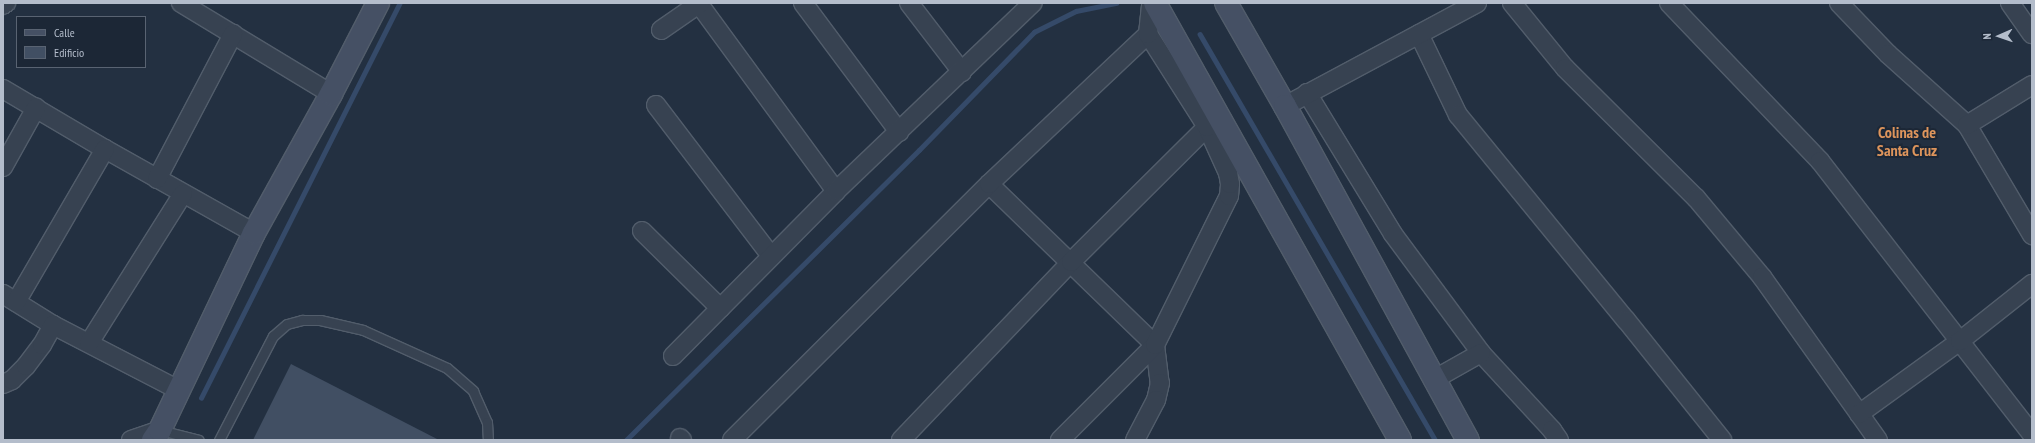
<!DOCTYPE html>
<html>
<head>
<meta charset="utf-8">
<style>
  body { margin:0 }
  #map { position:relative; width:2035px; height:443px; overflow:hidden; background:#233041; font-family:"PT Sans Narrow",sans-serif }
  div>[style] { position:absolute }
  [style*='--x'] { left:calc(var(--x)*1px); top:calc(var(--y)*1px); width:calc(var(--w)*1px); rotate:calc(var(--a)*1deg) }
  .stream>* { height:4.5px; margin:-2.25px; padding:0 2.25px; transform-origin:2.25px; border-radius:2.25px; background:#354a69 }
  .building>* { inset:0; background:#414f63 }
  .roads { filter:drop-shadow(1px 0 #525d6b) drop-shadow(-1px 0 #525d6b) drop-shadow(0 1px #525d6b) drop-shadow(0 -1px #525d6b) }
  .lane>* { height:9px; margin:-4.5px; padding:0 4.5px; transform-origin:4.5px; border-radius:4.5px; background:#374251 }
  .street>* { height:18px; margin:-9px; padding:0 9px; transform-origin:9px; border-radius:9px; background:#374251 }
  .secondary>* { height:22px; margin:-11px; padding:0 11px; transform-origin:11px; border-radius:11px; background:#455064 }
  span { translate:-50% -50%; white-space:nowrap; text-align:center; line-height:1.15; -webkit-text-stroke:4px #1c2736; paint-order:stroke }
  .district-label { font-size:16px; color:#de955c; font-weight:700 }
  .frame { position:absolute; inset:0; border:4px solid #b4bdcb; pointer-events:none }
  .legend { position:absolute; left:16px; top:16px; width:130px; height:52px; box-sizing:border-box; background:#1c2736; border:1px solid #596372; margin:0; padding:5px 7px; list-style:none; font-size:12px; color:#b4bdcb }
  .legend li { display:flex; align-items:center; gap:8px; height:20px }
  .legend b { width:20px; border:1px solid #596372 }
  .north { position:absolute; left:1979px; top:16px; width:40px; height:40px; -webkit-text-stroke:3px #1c2736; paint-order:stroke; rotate:268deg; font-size:11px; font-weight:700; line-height:16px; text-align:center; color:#b4bdcb }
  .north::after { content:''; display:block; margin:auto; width:14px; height:18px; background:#b4bdcb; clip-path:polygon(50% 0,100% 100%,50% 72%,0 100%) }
</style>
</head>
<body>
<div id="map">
  <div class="stream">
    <i style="--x:1200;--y:34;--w:469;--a:59.9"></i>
    <i style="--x:201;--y:398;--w:442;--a:-63.3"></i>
    <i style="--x:626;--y:440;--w:412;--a:-44.7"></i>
    <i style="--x:919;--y:150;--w:165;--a:-45.7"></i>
    <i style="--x:1034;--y:32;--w:47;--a:-26.6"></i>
    <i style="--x:1076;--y:11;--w:41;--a:-11.3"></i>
  </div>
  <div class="building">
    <i style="clip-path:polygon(291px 364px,439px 440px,253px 440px)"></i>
  </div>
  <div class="roads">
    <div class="lane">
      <i style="--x:160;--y:430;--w:40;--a:14.4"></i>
      <i style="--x:219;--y:440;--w:117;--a:-62.6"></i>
      <i style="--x:273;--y:336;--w:18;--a:-41"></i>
      <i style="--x:287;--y:324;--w:16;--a:-15"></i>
      <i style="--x:302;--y:320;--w:18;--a:0"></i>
      <i style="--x:320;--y:320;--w:44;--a:13.1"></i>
      <i style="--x:363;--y:330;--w:92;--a:24.3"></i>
      <i style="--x:447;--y:368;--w:35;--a:41"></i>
      <i style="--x:473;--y:391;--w:34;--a:66"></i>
      <i style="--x:487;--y:422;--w:18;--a:87"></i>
    </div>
    <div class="street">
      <i style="--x:181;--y:3;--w:175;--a:31.2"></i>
      <i style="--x:803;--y:3;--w:161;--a:53.3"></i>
      <i style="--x:909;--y:3;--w:87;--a:52.5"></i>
      <i style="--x:1512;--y:3;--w:84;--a:50.8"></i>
      <i style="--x:1565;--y:68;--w:185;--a:44.8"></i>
      <i style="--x:1696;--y:198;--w:103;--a:50.1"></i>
      <i style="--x:1762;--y:277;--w:200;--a:54.6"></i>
      <i style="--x:1669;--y:3;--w:219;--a:46.3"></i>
      <i style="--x:1820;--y:161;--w:346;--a:52.2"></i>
      <i style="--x:1839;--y:3;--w:71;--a:46.1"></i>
      <i style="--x:1888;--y:54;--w:106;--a:41.9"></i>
      <i style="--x:1967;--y:125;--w:128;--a:59.4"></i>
      <i style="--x:2010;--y:3;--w:38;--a:55"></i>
      <i style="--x:699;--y:4;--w:232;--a:53.8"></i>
      <i style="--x:3;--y:5;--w:4;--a:-34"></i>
      <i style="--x:661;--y:30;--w:47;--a:-34.7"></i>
      <i style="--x:1419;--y:34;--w:90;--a:64.3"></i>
      <i style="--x:1458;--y:115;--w:265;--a:50.7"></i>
      <i style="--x:1626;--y:320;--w:154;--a:51.3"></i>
      <i style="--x:3;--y:89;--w:118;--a:30.5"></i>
      <i style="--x:105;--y:149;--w:171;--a:29.4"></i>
      <i style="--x:1307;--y:93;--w:165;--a:58.6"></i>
      <i style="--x:1393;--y:234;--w:148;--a:53.5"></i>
      <i style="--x:1481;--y:353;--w:105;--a:47.3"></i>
      <i style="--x:1552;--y:430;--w:12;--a:55"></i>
      <i style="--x:656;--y:105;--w:190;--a:52.7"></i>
      <i style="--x:1285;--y:106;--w:218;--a:-28.2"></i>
      <i style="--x:1967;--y:125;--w:76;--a:-31.6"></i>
      <i style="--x:3;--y:167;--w:68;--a:-60.8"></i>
      <i style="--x:157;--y:179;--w:164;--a:-62.3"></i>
      <i style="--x:989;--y:184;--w:231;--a:44.1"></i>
      <i style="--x:1155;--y:345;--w:38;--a:83"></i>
      <i style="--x:1160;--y:383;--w:17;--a:103"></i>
      <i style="--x:1156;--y:400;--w:45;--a:117.7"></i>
      <i style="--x:642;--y:231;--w:110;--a:44.6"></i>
      <i style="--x:3;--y:294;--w:59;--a:31.8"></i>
      <i style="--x:53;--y:325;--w:142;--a:27.3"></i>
      <i style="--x:16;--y:302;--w:177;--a:-59.8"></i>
      <i style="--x:89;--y:343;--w:176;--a:-57.8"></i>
      <i style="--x:673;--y:356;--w:232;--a:-45.3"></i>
      <i style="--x:836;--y:191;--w:272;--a:-43.7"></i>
      <i style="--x:1433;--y:380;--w:55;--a:-29.4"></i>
      <i style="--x:3;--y:384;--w:10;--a:-24"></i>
      <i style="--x:12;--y:380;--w:20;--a:-45"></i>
      <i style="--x:26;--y:366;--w:26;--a:-53"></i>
      <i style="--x:42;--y:345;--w:23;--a:-61"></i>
      <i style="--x:1859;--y:414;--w:125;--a:-35.9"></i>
      <i style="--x:1960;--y:341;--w:92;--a:-38.4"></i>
      <i style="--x:680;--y:438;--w:3;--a:45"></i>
      <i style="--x:131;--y:440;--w:31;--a:-19"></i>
      <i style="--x:732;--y:440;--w:363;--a:-44.9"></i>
      <i style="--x:989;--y:184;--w:219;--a:-43.3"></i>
      <i style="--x:901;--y:440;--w:246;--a:-46.3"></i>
      <i style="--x:1071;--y:262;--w:192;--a:-44.8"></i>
      <i style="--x:1060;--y:440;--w:134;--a:-45"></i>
      <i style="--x:1155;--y:345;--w:166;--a:-63.6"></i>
      <i style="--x:1229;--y:196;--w:12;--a:-85"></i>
      <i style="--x:1230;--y:184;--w:11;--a:-100"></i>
      <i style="--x:1228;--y:173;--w:51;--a:-114.5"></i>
      <i style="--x:1207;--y:127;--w:110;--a:-122.4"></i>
      <i style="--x:1148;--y:34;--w:31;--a:-84"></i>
    </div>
    <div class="secondary">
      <i style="--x:1155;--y:3;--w:501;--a:60.72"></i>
      <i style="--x:1226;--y:3;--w:119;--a:60.2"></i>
      <i style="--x:1285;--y:106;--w:381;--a:61.3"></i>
      <i style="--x:153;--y:440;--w:12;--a:-55"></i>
      <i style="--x:160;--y:430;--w:218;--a:-64.5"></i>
      <i style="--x:254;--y:233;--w:159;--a:-61"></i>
      <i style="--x:331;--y:94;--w:102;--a:-62.7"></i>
    </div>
  </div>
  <div class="district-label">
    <span style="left:1907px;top:141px">Colinas de<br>Santa Cruz</span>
  </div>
  <div class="frame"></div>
  <ul class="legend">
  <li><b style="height:5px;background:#455064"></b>Calle</li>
  <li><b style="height:11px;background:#414f63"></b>Edificio</li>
  </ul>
  <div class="north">N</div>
</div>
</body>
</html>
